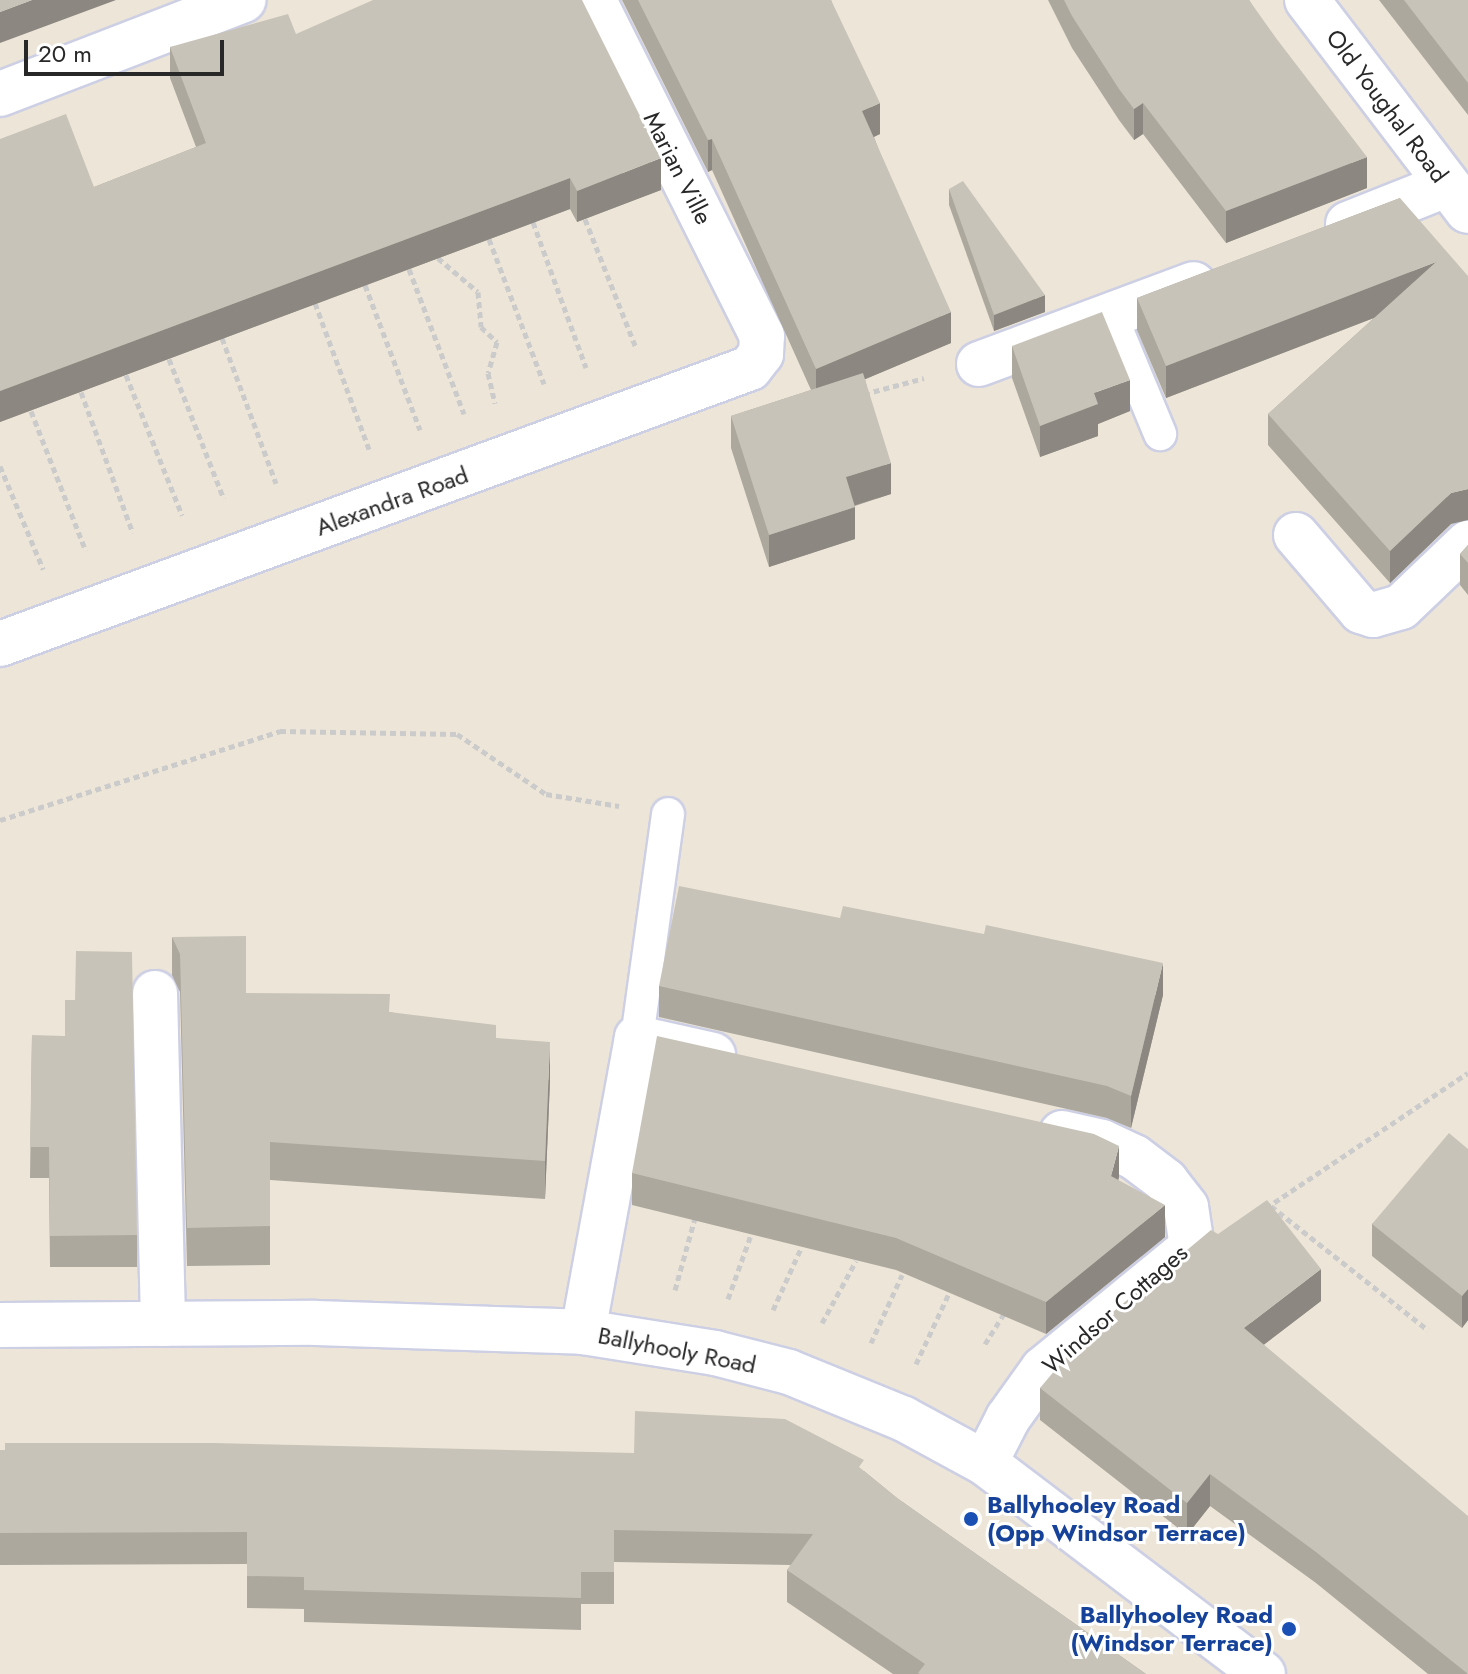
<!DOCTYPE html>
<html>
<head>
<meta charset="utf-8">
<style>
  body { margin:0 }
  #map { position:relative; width:1468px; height:1674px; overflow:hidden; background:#ede6d8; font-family:Jost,sans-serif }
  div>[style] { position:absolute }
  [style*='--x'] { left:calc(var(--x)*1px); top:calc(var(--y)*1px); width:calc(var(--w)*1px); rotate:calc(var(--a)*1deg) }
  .path>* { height:5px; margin-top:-2.5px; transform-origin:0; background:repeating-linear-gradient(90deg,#cbcbcb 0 6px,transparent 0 10px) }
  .roads { filter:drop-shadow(2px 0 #cdcfe4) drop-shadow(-2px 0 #cdcfe4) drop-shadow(0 2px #cdcfe4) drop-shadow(0 -2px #cdcfe4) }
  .lane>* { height:32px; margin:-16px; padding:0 16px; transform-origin:16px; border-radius:16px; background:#fff }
  .street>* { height:44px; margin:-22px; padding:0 22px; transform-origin:22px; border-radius:22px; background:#fff }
  .secondary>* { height:44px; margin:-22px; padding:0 22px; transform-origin:22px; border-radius:22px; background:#fff }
  .wall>* { inset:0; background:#aca89e }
  .shaded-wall>* { inset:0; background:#8c8881 }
  .building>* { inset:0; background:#c8c3b8 }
  .dots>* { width:22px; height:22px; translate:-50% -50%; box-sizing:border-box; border:4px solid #fff; border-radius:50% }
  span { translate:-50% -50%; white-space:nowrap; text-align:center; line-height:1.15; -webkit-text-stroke:6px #fff; paint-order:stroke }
  .street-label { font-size:24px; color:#282828 }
  .transit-label { font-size:24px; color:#164399; font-weight:700 }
  .left { translate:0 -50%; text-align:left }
  .right { translate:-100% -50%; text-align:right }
  .scale { position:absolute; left:24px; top:40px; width:200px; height:36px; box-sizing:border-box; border:4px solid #282828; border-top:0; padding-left:10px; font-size:24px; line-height:28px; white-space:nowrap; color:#282828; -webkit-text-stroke:6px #fff; paint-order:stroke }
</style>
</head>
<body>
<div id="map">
  <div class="path">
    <i style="--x:585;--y:219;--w:139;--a:68.4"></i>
    <i style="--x:533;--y:222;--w:155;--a:70"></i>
    <i style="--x:489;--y:239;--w:155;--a:69.2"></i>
    <i style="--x:438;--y:258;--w:52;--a:40.4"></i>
    <i style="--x:478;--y:292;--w:35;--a:85"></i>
    <i style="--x:481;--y:327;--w:22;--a:43"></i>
    <i style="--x:497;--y:342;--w:32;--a:106"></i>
    <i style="--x:488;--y:373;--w:31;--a:77"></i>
    <i style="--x:409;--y:269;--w:155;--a:69.2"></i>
    <i style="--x:365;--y:285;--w:155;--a:69.2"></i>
    <i style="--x:315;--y:303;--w:156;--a:69.7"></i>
    <i style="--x:222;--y:338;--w:155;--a:69.6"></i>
    <i style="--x:169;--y:359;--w:150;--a:68.6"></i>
    <i style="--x:126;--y:375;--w:151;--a:68.2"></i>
    <i style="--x:81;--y:392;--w:150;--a:69.8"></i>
    <i style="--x:864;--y:394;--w:62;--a:-14.9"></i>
    <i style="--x:31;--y:411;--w:150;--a:68.6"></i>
    <i style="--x:0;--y:466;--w:112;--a:67.3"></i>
    <i style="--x:0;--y:820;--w:294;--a:-17.6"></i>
    <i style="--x:280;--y:731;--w:177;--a:1"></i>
    <i style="--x:457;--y:734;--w:107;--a:34"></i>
    <i style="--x:546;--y:794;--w:74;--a:9.3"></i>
    <i style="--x:1271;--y:1206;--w:200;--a:38.3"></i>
    <i style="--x:1266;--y:1208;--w:243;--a:-33.8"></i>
    <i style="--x:675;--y:1290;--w:75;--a:-74.5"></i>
    <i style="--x:728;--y:1299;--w:71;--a:-70.3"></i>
    <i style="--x:773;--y:1310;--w:70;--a:-65.6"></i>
    <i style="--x:822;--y:1323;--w:71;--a:-61.3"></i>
    <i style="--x:871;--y:1343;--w:75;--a:-65.5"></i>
    <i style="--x:985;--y:1344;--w:36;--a:-58"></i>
    <i style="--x:916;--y:1364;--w:83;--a:-65"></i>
  </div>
  <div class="roads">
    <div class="lane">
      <i style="--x:1111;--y:316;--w:128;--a:67.4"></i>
      <i style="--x:637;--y:1038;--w:226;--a:-82.1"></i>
    </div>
    <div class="street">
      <i style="--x:0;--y:94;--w:261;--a:-21.1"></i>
      <i style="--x:1348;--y:224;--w:105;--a:-21.7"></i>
      <i style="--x:979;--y:364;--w:229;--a:-20.4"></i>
      <i style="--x:1296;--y:535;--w:100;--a:49.5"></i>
      <i style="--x:1361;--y:611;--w:13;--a:18"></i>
      <i style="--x:1373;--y:615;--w:29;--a:-16"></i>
      <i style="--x:1401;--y:607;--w:93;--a:-43.7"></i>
      <i style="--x:0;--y:644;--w:799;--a:-20.2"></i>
      <i style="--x:750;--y:368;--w:18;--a:-52"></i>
      <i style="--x:761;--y:354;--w:18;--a:-87"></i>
      <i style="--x:762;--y:336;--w:376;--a:-116.6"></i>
      <i style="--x:155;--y:993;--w:331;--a:88.6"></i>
      <i style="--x:583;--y:1332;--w:299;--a:-79.6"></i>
      <i style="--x:637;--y:1038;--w:78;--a:12.6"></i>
      <i style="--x:985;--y:1463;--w:51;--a:-62.9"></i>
      <i style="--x:1008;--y:1418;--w:60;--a:-54.5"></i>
      <i style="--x:1043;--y:1369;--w:193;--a:-39.3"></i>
      <i style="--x:1192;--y:1247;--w:40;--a:-98.5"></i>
      <i style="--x:1186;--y:1207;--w:33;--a:-128"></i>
      <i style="--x:1166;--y:1181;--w:40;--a:-143"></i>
      <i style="--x:1134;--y:1157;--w:35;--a:-155"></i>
      <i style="--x:1102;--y:1142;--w:41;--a:-167.3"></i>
    </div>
    <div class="secondary">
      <i style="--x:1307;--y:0;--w:265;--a:52.7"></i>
      <i style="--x:0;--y:1325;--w:316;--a:-0.4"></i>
      <i style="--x:316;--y:1323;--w:267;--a:1.9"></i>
      <i style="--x:583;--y:1332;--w:134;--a:9"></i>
      <i style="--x:715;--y:1353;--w:76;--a:14.4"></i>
      <i style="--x:789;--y:1372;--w:124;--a:22.2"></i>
      <i style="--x:904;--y:1419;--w:92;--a:28.5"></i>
      <i style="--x:985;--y:1463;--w:349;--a:37.2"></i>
    </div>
  </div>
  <div class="wall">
    <i style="clip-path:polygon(622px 0,831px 0,880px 134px,874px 137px,951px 343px,865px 379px,891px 494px,855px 506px,855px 539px,769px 567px,731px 448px,731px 416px,811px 390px,712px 170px,708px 172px)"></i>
    <i style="clip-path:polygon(1048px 0,1249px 0,1367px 188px,1226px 243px,1143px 134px,1134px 140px,1119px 120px,1072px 48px)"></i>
    <i style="clip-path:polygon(1379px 0,1468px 0,1468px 115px)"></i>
    <i style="clip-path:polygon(296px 34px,661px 190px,577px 222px,570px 209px,0 422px,0 139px,94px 187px,196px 147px,170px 78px,170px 47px)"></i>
    <i style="clip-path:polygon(949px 189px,1045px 312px,994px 331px,949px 205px)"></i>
    <i style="clip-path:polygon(1400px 198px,1451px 524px,1390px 583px,1268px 445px,1268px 414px,1374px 318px,1166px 398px,1137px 330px,1137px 298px)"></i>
    <i style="clip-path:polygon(1012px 346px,1130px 411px,1098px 424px,1098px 436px,1040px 457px,1012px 378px)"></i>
    <i style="clip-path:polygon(1468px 545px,1468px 595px,1460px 585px,1460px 554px)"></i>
    <i style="clip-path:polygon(172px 937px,246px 993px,390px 1012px,496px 1038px,550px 1081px,545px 1199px,270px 1180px,270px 1265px,187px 1266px,180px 992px,172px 975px)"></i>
    <i style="clip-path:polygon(659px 986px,1163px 995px,1131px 1128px,1107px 1118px,659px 1017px)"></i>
    <i style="clip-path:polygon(32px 1035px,137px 1235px,137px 1267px,50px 1267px,49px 1178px,30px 1178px)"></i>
    <i style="clip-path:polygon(1468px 1149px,1468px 1320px,1462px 1328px,1372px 1256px,1372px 1224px)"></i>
    <i style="clip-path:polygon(632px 1173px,1119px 1177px,1118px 1180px,1165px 1237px,1046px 1334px,896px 1270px,632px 1205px)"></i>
    <i style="clip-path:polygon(1321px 1301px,1263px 1345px,1468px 1674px,1428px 1674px,1316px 1583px,1210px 1506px,1187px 1535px,1040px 1420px,1040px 1388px)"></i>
    <i style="clip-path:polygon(0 1450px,864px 1471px,897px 1498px,1146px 1674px,893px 1674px,787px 1602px,787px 1570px,791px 1565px,614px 1562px,614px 1604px,581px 1604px,581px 1630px,304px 1622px,304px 1609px,247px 1608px,247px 1564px,0 1565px)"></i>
  </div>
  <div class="shaded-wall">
    <i style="clip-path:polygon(32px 0,116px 0,0 43px,0 12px)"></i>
    <i style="clip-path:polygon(880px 103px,880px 134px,862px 142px,862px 111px)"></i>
    <i style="clip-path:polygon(1143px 103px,1143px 134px,1134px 140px,1134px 109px)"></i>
    <i style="clip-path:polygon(712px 139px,712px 170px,708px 172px,708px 140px)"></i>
    <i style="clip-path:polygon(1367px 157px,1367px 188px,1226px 243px,1226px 211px)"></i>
    <i style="clip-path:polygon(661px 158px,661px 190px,577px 222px,577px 191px)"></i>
    <i style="clip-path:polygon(570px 178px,570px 209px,0 422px,0 391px)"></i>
    <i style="clip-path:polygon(1436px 262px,1436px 294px,1166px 398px,1166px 366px)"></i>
    <i style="clip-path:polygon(1045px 295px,1045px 312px,994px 331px,994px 315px)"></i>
    <i style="clip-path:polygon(951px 312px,951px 343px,816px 400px,816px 369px)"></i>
    <i style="clip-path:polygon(1130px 380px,1130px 411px,1098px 424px,1098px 436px,1040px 457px,1040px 426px,1094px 393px)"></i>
    <i style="clip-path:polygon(891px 463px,891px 494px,846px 508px,846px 477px)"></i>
    <i style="clip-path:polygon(1468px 489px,1468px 520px,1451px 524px,1390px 583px,1390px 551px,1451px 493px)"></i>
    <i style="clip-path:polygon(855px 507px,855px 539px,769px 567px,769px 535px)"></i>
    <i style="clip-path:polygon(1163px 963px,1163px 995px,1131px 1128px,1131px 1096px)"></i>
    <i style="clip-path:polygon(550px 1042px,550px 1081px,545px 1199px,545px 1161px)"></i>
    <i style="clip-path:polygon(1119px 1146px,1119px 1177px,1111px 1208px,1111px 1176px)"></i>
    <i style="clip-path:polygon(1165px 1205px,1165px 1237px,1046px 1334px,1046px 1302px)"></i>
    <i style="clip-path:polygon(1321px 1269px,1321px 1301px,1244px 1360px,1244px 1328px)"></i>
    <i style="clip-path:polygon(1468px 1289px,1468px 1320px,1462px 1328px,1462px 1296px)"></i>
    <i style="clip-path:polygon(1210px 1474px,1210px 1506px,1187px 1535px,1187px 1503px)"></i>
  </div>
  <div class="building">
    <i style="clip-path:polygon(0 0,32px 0,0 12px)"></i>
    <i style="clip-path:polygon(373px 0,582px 0,661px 158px,577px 191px,570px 178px,0 391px,0 139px,66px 114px,94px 187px,206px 143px,170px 47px,288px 14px,296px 34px)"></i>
    <i style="clip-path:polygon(638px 0,831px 0,880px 103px,862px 111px,951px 312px,816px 369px,712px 139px,708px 140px)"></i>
    <i style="clip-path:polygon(1064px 0,1249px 0,1276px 38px,1367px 157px,1226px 211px,1143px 103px,1134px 109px,1119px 89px,1072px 16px)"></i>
    <i style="clip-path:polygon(1404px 0,1468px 0,1468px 83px)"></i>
    <i style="clip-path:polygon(963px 181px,1045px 295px,994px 315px,949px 189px)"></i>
    <i style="clip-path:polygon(1400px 198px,1468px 276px,1468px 489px,1451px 493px,1390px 551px,1268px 414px,1436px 262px,1166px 366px,1137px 298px)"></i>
    <i style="clip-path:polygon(1102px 312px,1130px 380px,1094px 393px,1098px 404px,1040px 426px,1012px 346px)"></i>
    <i style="clip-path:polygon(863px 373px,891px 463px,846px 477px,855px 507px,769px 535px,731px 416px)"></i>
    <i style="clip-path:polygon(1468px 545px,1468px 563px,1460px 554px)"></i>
    <i style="clip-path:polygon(679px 886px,840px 918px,843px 906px,984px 934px,986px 925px,1163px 963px,1131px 1096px,1107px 1086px,659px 986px)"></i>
    <i style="clip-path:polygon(246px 936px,246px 993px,390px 994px,389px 1012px,496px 1025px,496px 1038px,550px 1042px,545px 1161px,270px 1142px,270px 1226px,187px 1228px,180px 954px,172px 937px)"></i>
    <i style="clip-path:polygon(76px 951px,132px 952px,137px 1235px,50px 1236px,49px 1147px,30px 1147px,32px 1035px,65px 1036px,65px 1000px,75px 1000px)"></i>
    <i style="clip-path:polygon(657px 1036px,1094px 1134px,1119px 1146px,1111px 1176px,1165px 1205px,1046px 1302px,896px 1238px,632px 1173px)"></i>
    <i style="clip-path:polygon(1449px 1133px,1468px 1149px,1468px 1289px,1462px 1296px,1372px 1224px)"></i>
    <i style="clip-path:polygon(1267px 1200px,1321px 1269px,1244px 1328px,1468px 1516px,1468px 1674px,1316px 1552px,1210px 1474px,1187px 1503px,1040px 1388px,1083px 1337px,1211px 1230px,1218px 1234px)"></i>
    <i style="clip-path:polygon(635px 1411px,785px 1419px,864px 1460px,859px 1467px,897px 1498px,1146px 1674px,920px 1674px,918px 1673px,925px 1664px,787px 1570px,813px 1534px,614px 1530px,614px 1572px,581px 1572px,581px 1598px,304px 1590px,304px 1577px,247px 1576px,247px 1532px,0 1533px,0 1450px,5px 1450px,5px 1443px,214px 1443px,634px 1453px)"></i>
  </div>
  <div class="dots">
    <i style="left:971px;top:1519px;background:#1a4fb4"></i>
    <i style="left:1289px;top:1629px;background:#1a4fb4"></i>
  </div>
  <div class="street-label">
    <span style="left:1387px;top:106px;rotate:53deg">Old Youghal Road</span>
    <span style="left:678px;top:168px;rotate:63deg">Marian Ville</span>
    <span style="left:392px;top:501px;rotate:-20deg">Alexandra Road</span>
    <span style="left:1115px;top:1309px;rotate:-41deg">Windsor Cottages</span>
    <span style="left:677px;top:1350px;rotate:11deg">Ballyhooly Road</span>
  </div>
  <div class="transit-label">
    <span class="left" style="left:987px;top:1519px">Ballyhooley Road<br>(Opp Windsor Terrace)</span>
    <span class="right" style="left:1273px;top:1629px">Ballyhooley Road<br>(Windsor Terrace)</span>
  </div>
  <div class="scale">20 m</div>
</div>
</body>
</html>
